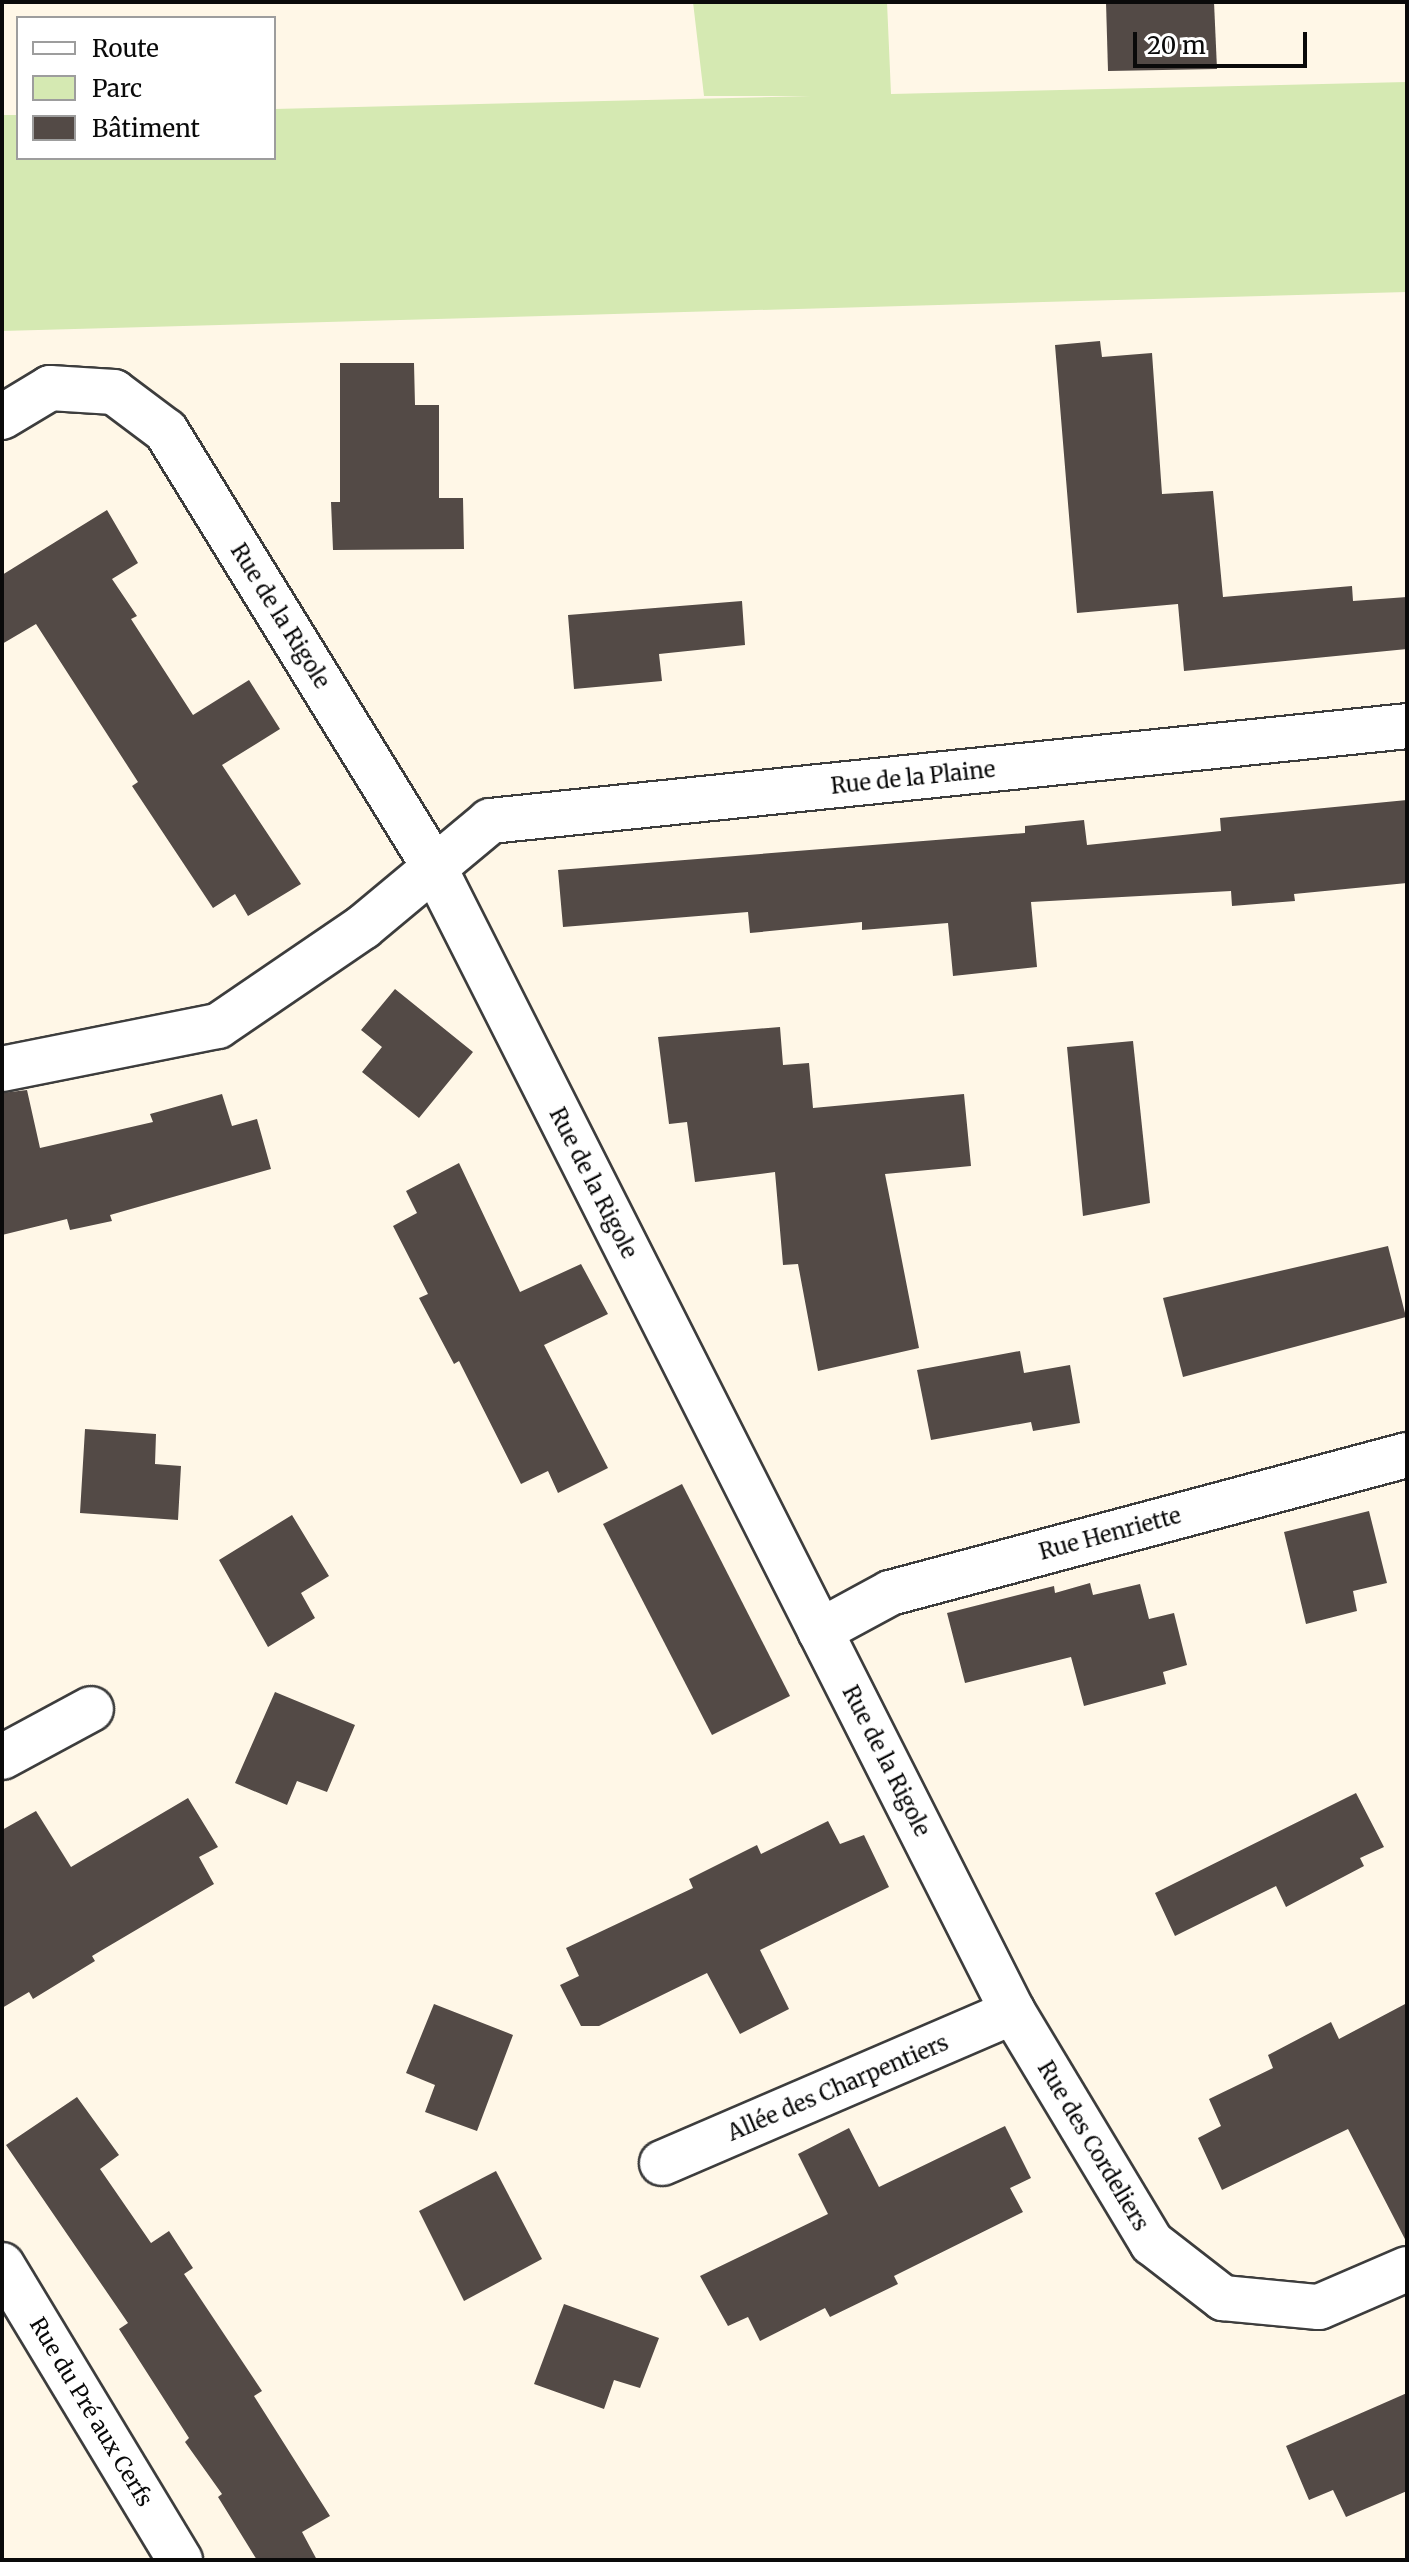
<!DOCTYPE html>
<html>
<head>
<meta charset="utf-8">
<style>
  body { margin:0 }
  #map { position:relative; width:1409px; height:2562px; overflow:hidden; background:#fff7e7; font-family:Merriweather,serif }
  div>[style] { position:absolute }
  [style*='--x'] { left:calc(var(--x)*1px); top:calc(var(--y)*1px); width:calc(var(--w)*1px); rotate:calc(var(--a)*1deg) }
  .green>* { inset:0; background:#d5e9b2 }
  .building>* { inset:0; background:#534a46 }
  .roads { filter:drop-shadow(2px 0 #3d3d3d) drop-shadow(-2px 0 #3d3d3d) drop-shadow(0 2px #3d3d3d) drop-shadow(0 -2px #3d3d3d) }
  .street>* { height:44px; margin:-22px; padding:0 22px; transform-origin:22px; border-radius:22px; background:#fff }
  span { translate:-50% -50%; white-space:nowrap; text-align:center; line-height:1.15; -webkit-text-stroke:8px #fff; paint-order:stroke }
  .street-label { font-size:22px; color:#0a0a0a }
  .frame { position:absolute; inset:0; border:4px solid #0a0a0a; pointer-events:none }
  .legend { position:absolute; left:16px; top:16px; width:260px; height:144px; box-sizing:border-box; background:#fff; border:2px solid #9d9d9d; margin:0; padding:10px 14px; list-style:none; font-size:24px; color:#0a0a0a }
  .legend li { display:flex; align-items:center; gap:16px; height:40px }
  .legend b { width:40px; border:2px solid #9d9d9d }
  .scale { position:absolute; left:1133px; top:32px; width:174px; height:36px; box-sizing:border-box; border:4px solid #0a0a0a; border-top:0; padding-left:10px; font-size:24px; line-height:28px; white-space:nowrap; color:#0a0a0a; -webkit-text-stroke:6px #fff; paint-order:stroke }
</style>
</head>
<body>
<div id="map">
  <div class="green">
    <i style="clip-path:polygon(693px 2px,887px 2px,891px 94px,1407px 82px,1407px 292px,2px 331px,2px 115px,18px 115px,18px 158px,274px 158px,274px 109px,811px 96px,704px 96px)"></i>
  </div>
  <div class="building">
    <i style="clip-path:polygon(1106px 2px,1214px 2px,1217px 69px,1108px 71px)"></i>
    <i style="clip-path:polygon(1100px 341px,1102px 357px,1152px 353px,1162px 494px,1213px 491px,1223px 597px,1352px 586px,1353px 601px,1407px 597px,1407px 649px,1184px 671px,1178px 604px,1077px 613px,1055px 345px)"></i>
    <i style="clip-path:polygon(340px 363px,414px 363px,415px 405px,439px 405px,439px 498px,463px 498px,464px 549px,333px 550px,331px 502px,340px 502px)"></i>
    <i style="clip-path:polygon(107px 510px,138px 563px,112px 579px,137px 616px,131px 619px,193px 715px,249px 680px,280px 729px,222px 765px,301px 884px,248px 916px,235px 894px,213px 908px,132px 786px,138px 782px,36px 624px,2px 644px,2px 575px)"></i>
    <i style="clip-path:polygon(742px 601px,745px 645px,659px 654px,662px 681px,574px 689px,568px 615px)"></i>
    <i style="clip-path:polygon(1407px 800px,1407px 883px,1294px 894px,1295px 901px,1232px 906px,1231px 891px,1031px 902px,1037px 967px,953px 976px,948px 923px,862px 930px,862px 922px,750px 933px,748px 912px,563px 927px,558px 870px,1025px 833px,1025px 826px,1084px 820px,1087px 845px,1221px 831px,1220px 818px)"></i>
    <i style="clip-path:polygon(395px 989px,473px 1052px,419px 1118px,362px 1072px,382px 1047px,361px 1030px)"></i>
    <i style="clip-path:polygon(780px 1027px,783px 1065px,809px 1063px,813px 1108px,964px 1094px,971px 1166px,885px 1174px,919px 1348px,818px 1371px,798px 1264px,783px 1265px,775px 1172px,695px 1182px,687px 1122px,669px 1124px,658px 1037px)"></i>
    <i style="clip-path:polygon(1133px 1041px,1150px 1203px,1083px 1216px,1067px 1047px)"></i>
    <i style="clip-path:polygon(27px 1090px,40px 1148px,153px 1122px,150px 1114px,222px 1094px,232px 1126px,257px 1119px,271px 1169px,110px 1215px,112px 1221px,70px 1230px,67px 1219px,2px 1235px,2px 1093px)"></i>
    <i style="clip-path:polygon(459px 1163px,520px 1292px,581px 1264px,608px 1314px,544px 1345px,608px 1468px,558px 1493px,548px 1471px,521px 1484px,459px 1361px,454px 1364px,419px 1298px,428px 1294px,393px 1226px,417px 1213px,406px 1191px)"></i>
    <i style="clip-path:polygon(1388px 1246px,1406px 1317px,1183px 1377px,1163px 1298px)"></i>
    <i style="clip-path:polygon(1020px 1351px,1024px 1373px,1070px 1365px,1080px 1423px,1033px 1431px,1031px 1422px,931px 1440px,917px 1370px)"></i>
    <i style="clip-path:polygon(85px 1429px,156px 1434px,155px 1464px,181px 1466px,178px 1520px,80px 1513px)"></i>
    <i style="clip-path:polygon(682px 1484px,790px 1696px,712px 1735px,603px 1524px)"></i>
    <i style="clip-path:polygon(1369px 1511px,1387px 1583px,1353px 1591px,1357px 1611px,1306px 1624px,1284px 1532px)"></i>
    <i style="clip-path:polygon(292px 1515px,329px 1576px,301px 1593px,315px 1618px,268px 1647px,219px 1560px)"></i>
    <i style="clip-path:polygon(1090px 1583px,1093px 1595px,1140px 1584px,1149px 1619px,1174px 1613px,1187px 1665px,1163px 1672px,1166px 1684px,1084px 1706px,1071px 1657px,965px 1683px,947px 1613px,1054px 1586px,1055px 1593px)"></i>
    <i style="clip-path:polygon(275px 1692px,355px 1725px,327px 1792px,297px 1781px,287px 1805px,235px 1783px)"></i>
    <i style="clip-path:polygon(1356px 1793px,1384px 1847px,1360px 1858px,1364px 1866px,1286px 1907px,1276px 1886px,1175px 1936px,1155px 1893px)"></i>
    <i style="clip-path:polygon(188px 1798px,218px 1847px,199px 1857px,214px 1884px,92px 1956px,95px 1961px,33px 1999px,29px 1992px,2px 2008px,2px 1830px,36px 1811px,71px 1867px)"></i>
    <i style="clip-path:polygon(828px 1821px,840px 1844px,864px 1835px,889px 1887px,760px 1950px,789px 2009px,740px 2034px,707px 1973px,599px 2026px,581px 2026px,560px 1985px,579px 1976px,566px 1948px,693px 1888px,689px 1879px,757px 1845px,761px 1854px)"></i>
    <i style="clip-path:polygon(1407px 2003px,1407px 2243px,1348px 2129px,1222px 2190px,1198px 2138px,1221px 2126px,1209px 2099px,1273px 2068px,1268px 2055px,1331px 2022px,1339px 2039px)"></i>
    <i style="clip-path:polygon(434px 2004px,513px 2035px,477px 2131px,425px 2112px,435px 2085px,406px 2073px)"></i>
    <i style="clip-path:polygon(77px 2097px,119px 2155px,100px 2169px,151px 2243px,169px 2231px,193px 2268px,184px 2274px,262px 2391px,254px 2396px,330px 2516px,302px 2532px,317px 2560px,257px 2560px,218px 2497px,222px 2494px,185px 2442px,189px 2438px,119px 2329px,128px 2323px,6px 2145px)"></i>
    <i style="clip-path:polygon(1005px 2126px,1031px 2178px,1010px 2188px,1023px 2212px,894px 2276px,898px 2284px,830px 2317px,825px 2308px,760px 2341px,748px 2317px,728px 2326px,700px 2276px,828px 2214px,798px 2154px,849px 2128px,879px 2187px)"></i>
    <i style="clip-path:polygon(496px 2171px,542px 2259px,464px 2301px,419px 2211px)"></i>
    <i style="clip-path:polygon(564px 2304px,659px 2338px,640px 2388px,614px 2380px,604px 2409px,534px 2384px)"></i>
    <i style="clip-path:polygon(1407px 2393px,1407px 2491px,1346px 2517px,1333px 2490px,1309px 2500px,1286px 2446px)"></i>
  </div>
  <div class="roads">
    <div class="street">
      <i style="--x:2;--y:417;--w:56;--a:-31.1"></i>
      <i style="--x:50;--y:388;--w:64;--a:3.6"></i>
      <i style="--x:114;--y:392;--w:65;--a:36.9"></i>
      <i style="--x:166;--y:431;--w:510;--a:58.4"></i>
      <i style="--x:433;--y:865;--w:1285;--a:63.18"></i>
      <i style="--x:1013;--y:2012;--w:270;--a:59"></i>
      <i style="--x:1152;--y:2243;--w:90;--a:37.8"></i>
      <i style="--x:1223;--y:2298;--w:96;--a:5.4"></i>
      <i style="--x:1319;--y:2307;--w:96;--a:-23.4"></i>
      <i style="--x:2;--y:1069;--w:220;--a:-11.3"></i>
      <i style="--x:218;--y:1026;--w:176;--a:-34.3"></i>
      <i style="--x:363;--y:927;--w:165;--a:-39.8"></i>
      <i style="--x:490;--y:821;--w:922;--a:-5.91"></i>
      <i style="--x:820;--y:1631;--w:80;--a:-28.5"></i>
      <i style="--x:890;--y:1593;--w:535;--a:-14.95"></i>
      <i style="--x:2;--y:1757;--w:101;--a:-28.3"></i>
      <i style="--x:662;--y:2163;--w:382;--a:-23.3"></i>
      <i style="--x:2;--y:2265;--w:345;--a:58.9"></i>
    </div>
  </div>
  <div class="street-label">
    <span style="left:280px;top:616px;rotate:58deg">Rue de la Rigole</span>
    <span style="left:913px;top:778px;rotate:-6deg">Rue de la Plaine</span>
    <span style="left:593px;top:1183px;rotate:63deg">Rue de la Rigole</span>
    <span style="left:1110px;top:1534px;rotate:-15deg">Rue Henriette</span>
    <span style="left:886px;top:1761px;rotate:63deg">Rue de la Rigole</span>
    <span style="left:838px;top:2088px;rotate:-23deg">Allée des Charpentiers</span>
    <span style="left:1093px;top:2146px;rotate:59deg">Rue des Cordeliers</span>
    <span style="left:91px;top:2412px;rotate:59deg">Rue du Pré aux Cerfs</span>
  </div>
  <div class="frame"></div>
  <ul class="legend">
  <li><b style="height:10px;background:#fff"></b>Route</li>
  <li><b style="height:22px;background:#d5e9b2"></b>Parc</li>
  <li><b style="height:22px;background:#534a46"></b>Bâtiment</li>
  </ul>
  <div class="scale">20 m</div>
</div>
</body>
</html>
